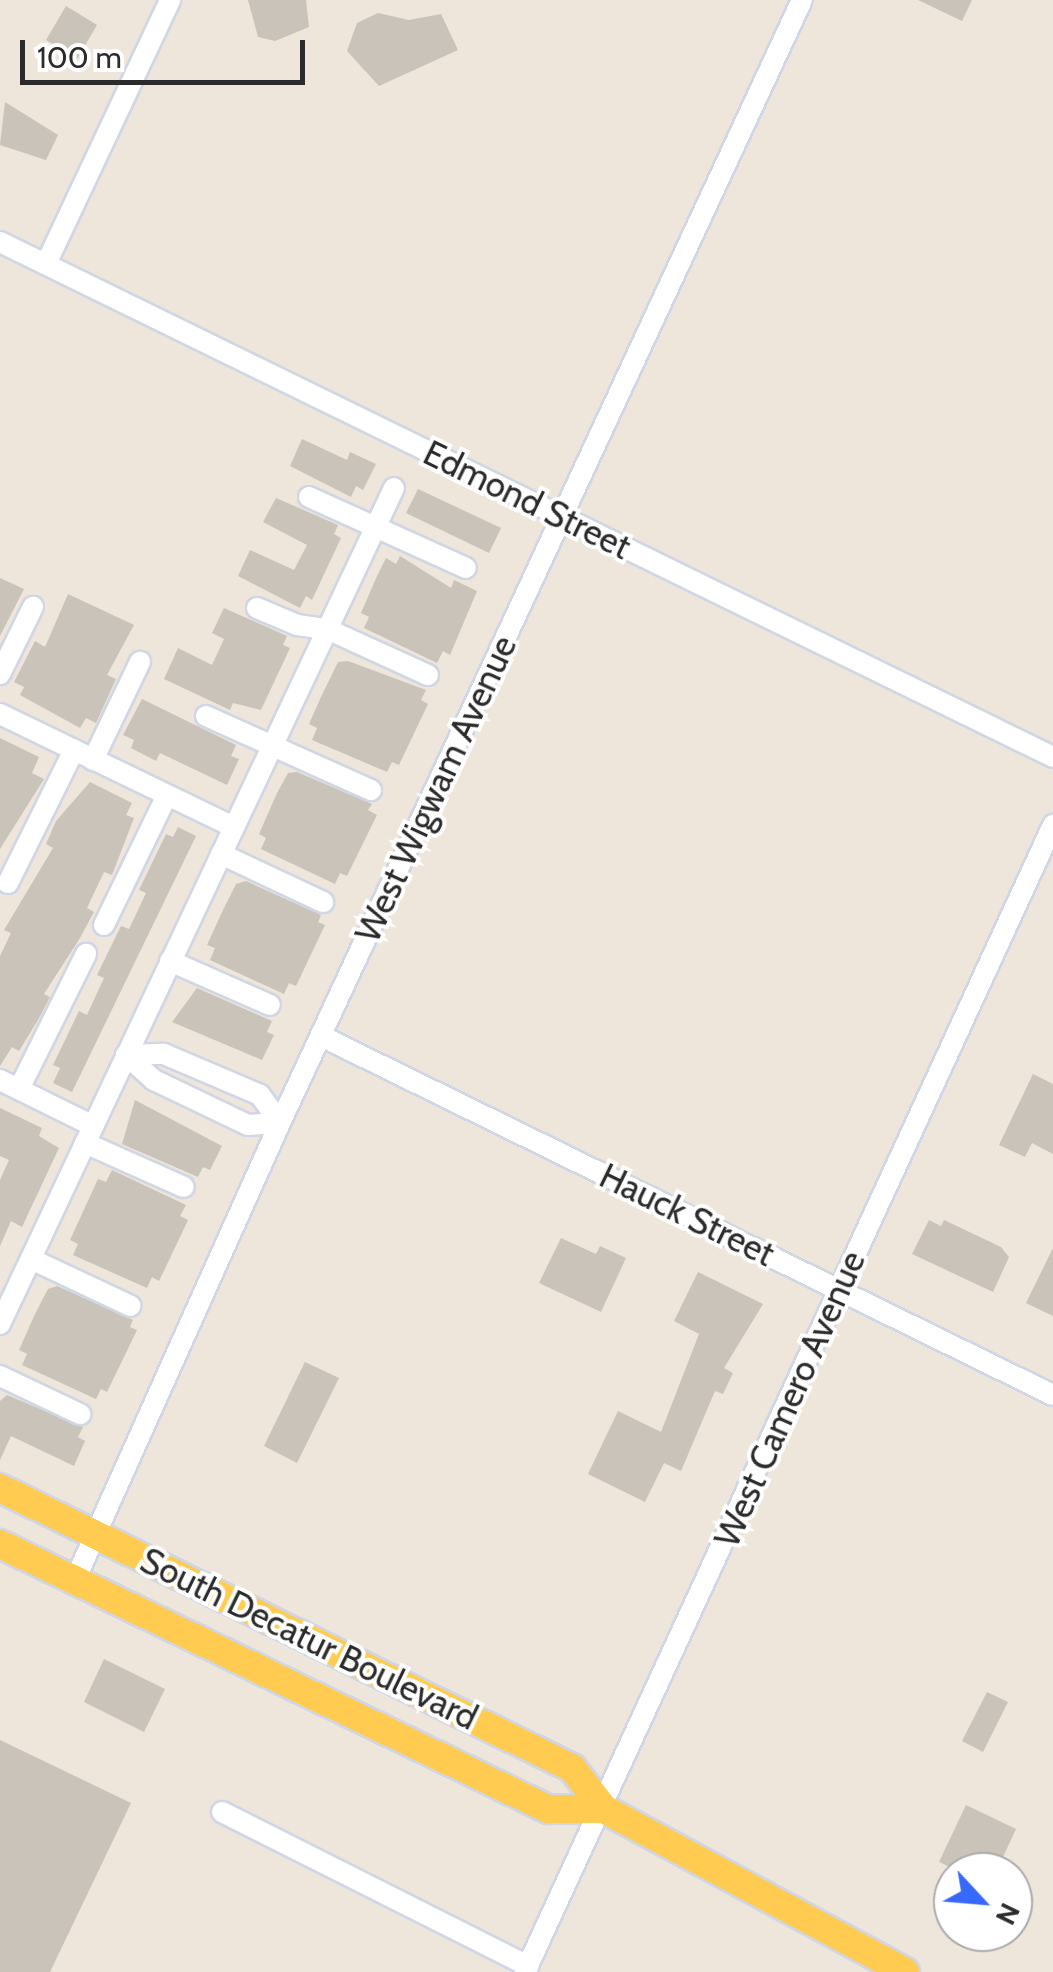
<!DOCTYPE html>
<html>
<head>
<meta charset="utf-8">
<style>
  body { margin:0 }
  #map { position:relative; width:1053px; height:1972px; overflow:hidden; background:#eee5db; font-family:Cabin,sans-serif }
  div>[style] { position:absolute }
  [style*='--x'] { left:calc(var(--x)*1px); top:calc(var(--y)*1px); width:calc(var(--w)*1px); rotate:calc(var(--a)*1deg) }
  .building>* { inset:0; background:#c9c3ba }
  .roads { filter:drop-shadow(2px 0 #d0d6e5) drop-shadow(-2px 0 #d0d6e5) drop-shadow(0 2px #d0d6e5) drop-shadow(0 -2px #d0d6e5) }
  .minor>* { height:20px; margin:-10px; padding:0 10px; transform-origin:10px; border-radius:10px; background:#fff }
  .major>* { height:28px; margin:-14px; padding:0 14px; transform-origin:14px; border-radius:14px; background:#ffcb50 }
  span { translate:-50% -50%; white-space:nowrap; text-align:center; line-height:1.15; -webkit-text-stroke:8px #fff; paint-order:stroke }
  .street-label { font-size:35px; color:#2b2b2b }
  .north { position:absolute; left:933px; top:1852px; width:100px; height:100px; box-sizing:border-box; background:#fff; border:2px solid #aaa; border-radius:50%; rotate:116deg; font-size:28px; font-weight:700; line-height:40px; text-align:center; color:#2b2b2b }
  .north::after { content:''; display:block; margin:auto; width:35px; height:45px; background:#3869ff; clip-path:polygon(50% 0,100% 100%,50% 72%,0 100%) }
  .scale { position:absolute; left:20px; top:40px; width:285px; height:45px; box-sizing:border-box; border:5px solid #2b2b2b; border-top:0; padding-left:12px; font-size:30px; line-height:35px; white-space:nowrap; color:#2b2b2b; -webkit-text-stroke:8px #fff; paint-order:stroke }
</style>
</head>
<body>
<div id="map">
  <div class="building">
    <i style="clip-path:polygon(248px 0,306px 0,309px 27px,275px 41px,258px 37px)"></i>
    <i style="clip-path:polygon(918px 0,972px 0,962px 21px)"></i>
    <i style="clip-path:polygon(66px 6px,97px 25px,77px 59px,46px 40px)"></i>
    <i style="clip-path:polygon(378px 13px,409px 20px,441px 14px,458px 50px,379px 86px,347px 51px,357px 23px)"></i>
    <i style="clip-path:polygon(5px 102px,58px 135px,46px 160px,0 145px)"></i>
    <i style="clip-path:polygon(302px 439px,347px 460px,350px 452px,376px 464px,363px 490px,356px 486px,351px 497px,290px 466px)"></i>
    <i style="clip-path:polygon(418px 489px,501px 528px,489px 553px,406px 513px)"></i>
    <i style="clip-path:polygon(276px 498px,338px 525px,334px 534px,341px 538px,312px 600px,306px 596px,300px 608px,238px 576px,250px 550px,294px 570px,307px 545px,263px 522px)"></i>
    <i style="clip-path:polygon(400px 556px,451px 588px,454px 580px,477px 591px,450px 655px,443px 651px,437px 663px,364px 628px,369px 617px,361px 613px,377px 576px,386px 558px,396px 564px)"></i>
    <i style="clip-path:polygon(0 578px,24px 589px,0 636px)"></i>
    <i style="clip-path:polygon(68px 594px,134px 625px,107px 675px,116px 679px,96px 723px,86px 718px,80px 728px,20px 695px,24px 687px,14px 682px,35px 641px,45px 647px)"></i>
    <i style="clip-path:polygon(224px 608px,287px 636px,283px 645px,290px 648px,261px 710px,233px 703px,230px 710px,164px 679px,178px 648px,212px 665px,224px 639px,212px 633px)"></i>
    <i style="clip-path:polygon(348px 661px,426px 690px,421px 700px,428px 704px,399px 765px,392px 762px,387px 772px,312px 740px,317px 728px,309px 724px,321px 697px,338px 662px)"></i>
    <i style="clip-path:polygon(142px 699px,236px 745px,231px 756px,239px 759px,227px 785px,160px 753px,156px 761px,131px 748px,134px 740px,123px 735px)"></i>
    <i style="clip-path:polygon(0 738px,39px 757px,32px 773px,44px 779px,0 849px)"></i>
    <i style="clip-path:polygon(297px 772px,372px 804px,368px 810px,377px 815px,347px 876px,340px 873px,335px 884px,261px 849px,266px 838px,259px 834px,277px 793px,288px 773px)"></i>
    <i style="clip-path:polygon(90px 782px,132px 803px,126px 815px,134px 818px,112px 875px,104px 872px,87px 908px,94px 912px,80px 938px,44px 994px,50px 997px,38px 1020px,19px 1051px,12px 1047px,0 1066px,0 956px,11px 933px,4px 930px,53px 848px,46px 844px,56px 821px)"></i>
    <i style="clip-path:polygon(178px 827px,196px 836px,72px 1092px,53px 1083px,60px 1068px,53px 1065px,79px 1011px,87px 1015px,104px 978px,97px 975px,121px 926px,129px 929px,146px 893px,139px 890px,166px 834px,173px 837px)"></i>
    <i style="clip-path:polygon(246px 881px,321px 915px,318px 922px,325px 925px,296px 986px,289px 983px,284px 994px,210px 960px,215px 948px,207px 945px,223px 910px,236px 884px)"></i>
    <i style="clip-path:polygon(197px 988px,272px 1021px,267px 1032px,274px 1035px,262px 1060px,172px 1022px)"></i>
    <i style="clip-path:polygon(1033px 1074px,1053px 1084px,1053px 1154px,1032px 1143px,1025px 1157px,999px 1145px)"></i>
    <i style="clip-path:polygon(135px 1100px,222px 1146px,210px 1170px,203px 1167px,198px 1177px,122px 1144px)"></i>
    <i style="clip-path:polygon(0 1108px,42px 1128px,39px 1136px,59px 1148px,22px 1227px,11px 1221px,0 1246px,0 1180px,9px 1160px,0 1156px)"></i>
    <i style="clip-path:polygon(112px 1170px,186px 1205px,180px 1216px,188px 1220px,171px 1256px,159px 1281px,152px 1277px,147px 1288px,73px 1255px,78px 1244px,70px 1240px,98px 1179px,106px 1182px)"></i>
    <i style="clip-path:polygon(929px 1220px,941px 1226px,944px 1220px,1001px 1247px,1009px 1257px,993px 1292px,912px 1254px)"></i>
    <i style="clip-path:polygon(561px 1238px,596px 1254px,600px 1246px,626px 1258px,601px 1312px,539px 1283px)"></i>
    <i style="clip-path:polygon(1053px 1248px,1053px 1316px,1026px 1303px)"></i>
    <i style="clip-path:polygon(698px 1272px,763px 1304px,724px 1368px,733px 1373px,723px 1394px,715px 1391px,681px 1471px,664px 1463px,645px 1502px,588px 1474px,618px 1411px,661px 1432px,699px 1334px,674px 1321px)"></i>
    <i style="clip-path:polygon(57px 1286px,133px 1320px,130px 1327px,137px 1330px,107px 1392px,101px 1389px,96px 1399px,22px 1365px,27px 1354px,19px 1350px,35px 1314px,48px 1289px)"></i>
    <i style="clip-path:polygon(305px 1362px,339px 1378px,297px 1463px,264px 1446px)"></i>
    <i style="clip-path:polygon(7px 1395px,83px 1427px,78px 1437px,85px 1441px,74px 1466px,11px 1436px,0 1460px,0 1401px)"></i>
    <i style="clip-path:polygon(104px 1659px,165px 1689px,144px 1732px,84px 1702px)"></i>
    <i style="clip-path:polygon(987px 1692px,1008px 1702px,983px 1752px,962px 1741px)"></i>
    <i style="clip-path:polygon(0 1740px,131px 1803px,50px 1972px,0 1972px)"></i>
    <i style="clip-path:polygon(966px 1805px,1016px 1829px,996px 1872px,961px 1872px,939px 1862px)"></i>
  </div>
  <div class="roads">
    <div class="minor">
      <i style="--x:0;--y:242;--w:1172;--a:26.06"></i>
      <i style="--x:46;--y:264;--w:292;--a:-64.8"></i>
      <i style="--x:309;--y:497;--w:172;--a:24.3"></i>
      <i style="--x:257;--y:608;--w:43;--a:23"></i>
      <i style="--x:297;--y:625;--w:30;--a:8"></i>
      <i style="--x:327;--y:629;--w:111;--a:24.5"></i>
      <i style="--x:0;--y:674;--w:75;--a:-63.8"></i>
      <i style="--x:0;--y:714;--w:260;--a:25.8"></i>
      <i style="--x:206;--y:716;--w:181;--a:24.2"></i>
      <i style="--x:93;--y:760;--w:109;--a:-64.4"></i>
      <i style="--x:221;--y:854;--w:113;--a:25.2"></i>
      <i style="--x:8;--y:883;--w:148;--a:-63.6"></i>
      <i style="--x:104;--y:925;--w:144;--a:-64.1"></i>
      <i style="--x:170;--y:961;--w:109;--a:23.7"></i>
      <i style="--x:321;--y:1036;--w:815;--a:26.13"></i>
      <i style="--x:126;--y:1055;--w:38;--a:-2"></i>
      <i style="--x:164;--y:1054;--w:104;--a:23.1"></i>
      <i style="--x:260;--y:1095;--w:34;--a:54"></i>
      <i style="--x:126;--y:1055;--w:38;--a:42"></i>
      <i style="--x:154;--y:1080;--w:104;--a:25.6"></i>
      <i style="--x:248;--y:1125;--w:32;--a:-4"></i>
      <i style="--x:0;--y:1080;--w:104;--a:26.3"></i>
      <i style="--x:19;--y:1089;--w:151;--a:-63.6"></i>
      <i style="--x:85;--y:1143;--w:108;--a:24"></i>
      <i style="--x:31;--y:1259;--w:110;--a:25.2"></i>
      <i style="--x:0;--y:1324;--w:924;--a:-64.77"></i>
      <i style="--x:0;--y:1376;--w:89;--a:25.4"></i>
      <i style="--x:75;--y:1580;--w:501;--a:-65.84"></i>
      <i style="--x:280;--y:1123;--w:1238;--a:-65.07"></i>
      <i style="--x:222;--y:1812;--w:343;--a:26.7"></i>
      <i style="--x:525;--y:1972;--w:1263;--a:-65.28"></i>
    </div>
    <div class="major">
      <i style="--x:0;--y:1488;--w:637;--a:26.08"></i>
      <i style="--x:572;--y:1768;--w:52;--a:52"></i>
      <i style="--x:604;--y:1809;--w:342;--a:28.4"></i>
      <i style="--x:0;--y:1544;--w:609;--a:25.81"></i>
      <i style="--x:548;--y:1809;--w:56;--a:0"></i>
    </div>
  </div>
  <div class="street-label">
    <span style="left:527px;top:500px;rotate:26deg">Edmond Street</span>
    <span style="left:436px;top:789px;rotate:-65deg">West Wigwam Avenue</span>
    <span style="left:687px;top:1215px;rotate:26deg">Hauck Street</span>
    <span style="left:790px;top:1399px;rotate:-66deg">West Camero Avenue</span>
    <span style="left:309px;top:1639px;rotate:26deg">South Decatur Boulevard</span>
  </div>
  <div class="north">N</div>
  <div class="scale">100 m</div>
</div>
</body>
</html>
